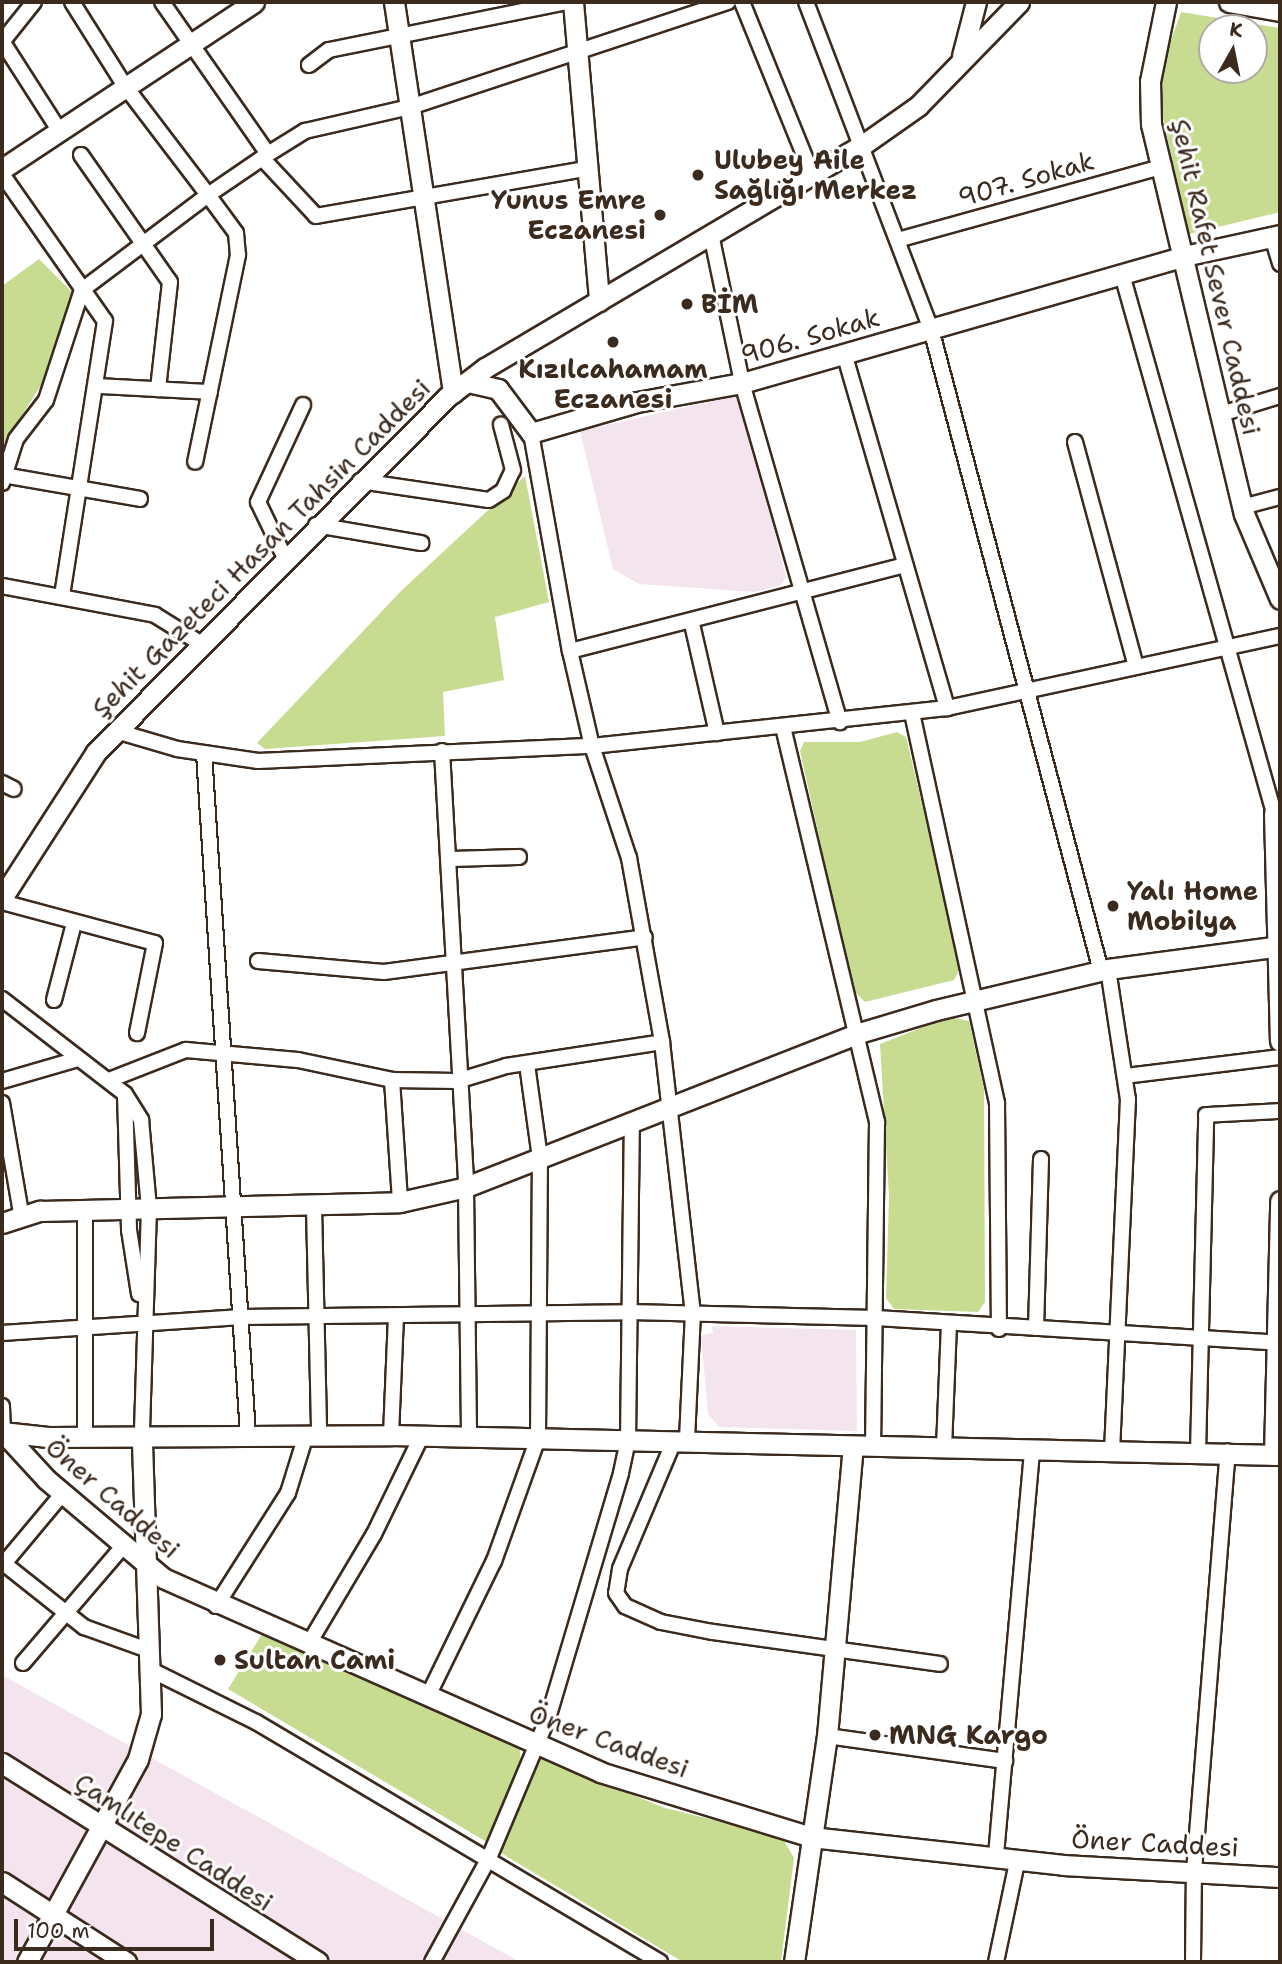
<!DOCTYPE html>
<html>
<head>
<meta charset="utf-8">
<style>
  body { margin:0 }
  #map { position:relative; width:1282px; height:1964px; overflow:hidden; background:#fff; font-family:"Shantell Sans",sans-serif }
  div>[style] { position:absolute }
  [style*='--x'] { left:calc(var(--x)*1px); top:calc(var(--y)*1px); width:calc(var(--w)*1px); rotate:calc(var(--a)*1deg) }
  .built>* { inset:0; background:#f4e4ed }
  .green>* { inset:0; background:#c7dc91 }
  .roads { filter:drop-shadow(2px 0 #3b2a1e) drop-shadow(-2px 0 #3b2a1e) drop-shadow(0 2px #3b2a1e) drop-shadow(0 -2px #3b2a1e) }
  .street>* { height:14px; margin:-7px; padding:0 7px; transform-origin:7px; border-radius:7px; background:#fff }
  .secondary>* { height:19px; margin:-9.5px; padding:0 9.5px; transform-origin:9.5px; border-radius:9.5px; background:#fff }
  .dots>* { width:19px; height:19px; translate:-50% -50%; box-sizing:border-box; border:4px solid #fff; border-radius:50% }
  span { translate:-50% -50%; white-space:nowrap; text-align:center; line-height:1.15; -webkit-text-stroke:6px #fff; paint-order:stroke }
  .poi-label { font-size:26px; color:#3b2a1e; font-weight:700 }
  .left { translate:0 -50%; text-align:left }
  .right { translate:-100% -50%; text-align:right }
  .street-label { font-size:26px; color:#3b2a1e }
  .frame { position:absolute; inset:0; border:4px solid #3b2a1e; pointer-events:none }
  .north { position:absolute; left:1198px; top:14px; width:70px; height:70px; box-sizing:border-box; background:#fff; border:2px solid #b1aaa5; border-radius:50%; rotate:9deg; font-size:19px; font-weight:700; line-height:28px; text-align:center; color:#3b2a1e }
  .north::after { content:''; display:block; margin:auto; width:24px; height:32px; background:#3b2a1e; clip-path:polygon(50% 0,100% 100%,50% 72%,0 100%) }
  .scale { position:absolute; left:14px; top:1919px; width:200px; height:32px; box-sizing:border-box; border:4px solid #3b2a1e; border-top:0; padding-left:9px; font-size:21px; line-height:24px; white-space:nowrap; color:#3b2a1e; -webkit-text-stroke:5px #fff; paint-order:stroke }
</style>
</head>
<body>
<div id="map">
  <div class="built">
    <i style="clip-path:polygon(740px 395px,786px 577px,781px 585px,754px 592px,639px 584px,613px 569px,580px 431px)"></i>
    <i style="clip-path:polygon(712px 1326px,856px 1330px,857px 1431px,719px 1427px,708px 1414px,701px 1335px,713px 1333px)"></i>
    <i style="clip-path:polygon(2px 1675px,520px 1962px,2px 1962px)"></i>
  </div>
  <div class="green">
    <i style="clip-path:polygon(evenodd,1181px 12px,1280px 28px,1280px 212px,1189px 234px,1162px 114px,1162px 66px,1181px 12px,1212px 28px,1254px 28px,1254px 70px,1212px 70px,1212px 28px)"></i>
    <i style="clip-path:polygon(39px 259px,72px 292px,50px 371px,2px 447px,2px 286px)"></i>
    <i style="clip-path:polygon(525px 476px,549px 602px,495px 617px,504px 680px,443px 692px,445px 736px,265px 749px,257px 743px,402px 590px)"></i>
    <i style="clip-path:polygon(897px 732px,906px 737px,961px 967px,954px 980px,865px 1002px,853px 990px,800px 751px,804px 742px,860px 742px)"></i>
    <i style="clip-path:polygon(949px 1017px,969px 1021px,984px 1089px,985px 1302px,978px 1312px,894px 1309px,886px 1298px,889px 1196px,880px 1044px)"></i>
    <i style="clip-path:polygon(262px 1634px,520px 1749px,521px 1768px,490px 1844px,228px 1689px)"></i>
    <i style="clip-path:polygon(541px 1758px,665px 1808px,782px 1837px,794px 1858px,781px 1962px,683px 1962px,501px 1853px)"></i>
  </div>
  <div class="roads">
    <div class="street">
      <i style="--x:72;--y:2;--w:99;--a:57.8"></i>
      <i style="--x:125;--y:86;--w:137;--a:52.7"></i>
      <i style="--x:208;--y:195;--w:73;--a:-34.3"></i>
      <i style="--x:162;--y:2;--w:185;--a:55.1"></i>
      <i style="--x:268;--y:154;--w:44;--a:-31.9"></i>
      <i style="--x:305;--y:131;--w:108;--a:-12.9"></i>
      <i style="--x:410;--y:107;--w:335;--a:-18.3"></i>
      <i style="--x:742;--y:2;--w:186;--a:67.9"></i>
      <i style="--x:806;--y:2;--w:350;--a:69.1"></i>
      <i style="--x:931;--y:329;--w:664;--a:75.17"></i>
      <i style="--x:2;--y:41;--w:106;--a:57.4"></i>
      <i style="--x:2;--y:42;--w:51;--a:-51.3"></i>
      <i style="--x:309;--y:65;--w:25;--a:-37"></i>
      <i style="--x:329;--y:50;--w:242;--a:-11.4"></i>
      <i style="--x:81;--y:155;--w:155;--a:55"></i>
      <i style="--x:170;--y:282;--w:108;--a:96.4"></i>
      <i style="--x:262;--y:158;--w:79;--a:47"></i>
      <i style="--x:316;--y:216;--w:274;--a:-9.9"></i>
      <i style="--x:2;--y:174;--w:179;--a:55"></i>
      <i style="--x:105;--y:321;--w:278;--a:98.9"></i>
      <i style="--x:711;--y:234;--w:152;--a:78.2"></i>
      <i style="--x:742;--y:383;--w:353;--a:73.9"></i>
      <i style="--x:1272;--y:237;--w:28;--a:73"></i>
      <i style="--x:901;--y:239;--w:273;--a:-15.5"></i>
      <i style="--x:1123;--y:278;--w:556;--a:74.24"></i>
      <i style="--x:1274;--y:813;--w:6;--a:0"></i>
      <i style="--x:844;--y:353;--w:370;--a:73.8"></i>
      <i style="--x:99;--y:386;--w:111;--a:3.1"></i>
      <i style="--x:1221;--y:414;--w:62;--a:-17"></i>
      <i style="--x:531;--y:433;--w:221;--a:79.9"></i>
      <i style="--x:570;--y:651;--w:98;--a:77"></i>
      <i style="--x:592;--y:746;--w:118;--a:71.7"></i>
      <i style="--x:629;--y:858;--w:187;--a:79.8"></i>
      <i style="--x:662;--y:1042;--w:272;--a:83.5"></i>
      <i style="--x:693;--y:1312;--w:129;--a:92.7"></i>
      <i style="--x:1075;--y:442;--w:233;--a:74.8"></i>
      <i style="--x:3;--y:475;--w:139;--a:9.9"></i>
      <i style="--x:360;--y:481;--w:130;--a:8.4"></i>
      <i style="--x:489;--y:500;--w:17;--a:-33"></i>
      <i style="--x:503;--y:491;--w:23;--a:-65"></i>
      <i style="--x:513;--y:470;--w:47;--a:-104.9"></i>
      <i style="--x:2;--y:483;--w:46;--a:-72.3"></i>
      <i style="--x:16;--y:439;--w:49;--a:-52.4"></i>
      <i style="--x:46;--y:400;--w:116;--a:-71.9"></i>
      <i style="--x:82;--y:290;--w:158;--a:-37"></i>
      <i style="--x:208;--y:195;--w:47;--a:53.6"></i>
      <i style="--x:236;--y:233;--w:22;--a:85"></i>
      <i style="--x:238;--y:255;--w:211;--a:101.7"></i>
      <i style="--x:1242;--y:507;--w:39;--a:-15"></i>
      <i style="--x:316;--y:525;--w:107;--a:9.7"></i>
      <i style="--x:285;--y:558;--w:62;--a:-115.7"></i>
      <i style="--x:258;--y:502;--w:107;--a:-65.1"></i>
      <i style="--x:2;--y:586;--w:156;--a:10.7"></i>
      <i style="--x:155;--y:615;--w:53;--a:31.9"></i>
      <i style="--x:692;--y:624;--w:112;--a:77.1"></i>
      <i style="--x:570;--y:651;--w:346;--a:-14.4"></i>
      <i style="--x:912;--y:713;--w:399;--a:77.7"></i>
      <i style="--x:997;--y:1103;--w:226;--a:89.5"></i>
      <i style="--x:783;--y:727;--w:406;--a:76.6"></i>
      <i style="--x:877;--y:1122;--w:325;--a:90.7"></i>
      <i style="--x:116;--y:731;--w:64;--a:16.4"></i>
      <i style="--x:177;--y:749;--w:82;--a:8.4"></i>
      <i style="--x:258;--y:761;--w:334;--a:-2.6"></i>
      <i style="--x:592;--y:746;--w:357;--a:-6.1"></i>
      <i style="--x:947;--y:708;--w:341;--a:-12.2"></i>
      <i style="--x:442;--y:751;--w:437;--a:86.8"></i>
      <i style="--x:466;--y:1187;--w:250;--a:89.3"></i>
      <i style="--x:204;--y:753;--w:684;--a:86.31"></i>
      <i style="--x:2;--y:783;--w:13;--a:27"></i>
      <i style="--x:450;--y:859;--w:69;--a:-1.7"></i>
      <i style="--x:2;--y:902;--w:158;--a:15"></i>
      <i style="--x:155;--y:943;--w:92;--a:101.3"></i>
      <i style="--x:258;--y:961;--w:126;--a:5"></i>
      <i style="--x:384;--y:972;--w:263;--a:-7.6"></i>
      <i style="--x:1108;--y:969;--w:132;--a:81.3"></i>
      <i style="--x:1128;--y:1099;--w:352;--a:92.6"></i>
      <i style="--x:2;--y:999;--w:155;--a:37.7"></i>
      <i style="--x:125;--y:1094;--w:31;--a:58"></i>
      <i style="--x:141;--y:1120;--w:88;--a:84.8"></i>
      <i style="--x:149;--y:1208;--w:229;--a:91.8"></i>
      <i style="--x:54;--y:1000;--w:80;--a:-75.4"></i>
      <i style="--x:1125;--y:1076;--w:156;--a:-7"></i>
      <i style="--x:109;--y:1080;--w:83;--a:-21.3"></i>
      <i style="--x:186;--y:1050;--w:112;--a:5.1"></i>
      <i style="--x:298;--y:1060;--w:96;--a:12"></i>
      <i style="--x:392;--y:1080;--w:65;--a:0.9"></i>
      <i style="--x:457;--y:1081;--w:51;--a:-17"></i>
      <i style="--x:506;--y:1066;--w:158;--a:-8.7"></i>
      <i style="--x:392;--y:1080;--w:122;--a:86.2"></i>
      <i style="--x:2;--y:1081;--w:79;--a:-16.1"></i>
      <i style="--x:125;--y:1094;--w:136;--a:88.3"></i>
      <i style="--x:129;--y:1230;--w:65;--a:81.1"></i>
      <i style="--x:2;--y:1103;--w:112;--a:80.2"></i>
      <i style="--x:314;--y:1207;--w:228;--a:88.7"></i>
      <i style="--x:1036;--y:1328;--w:169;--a:-88.3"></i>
      <i style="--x:2;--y:1333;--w:240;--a:-3.8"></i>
      <i style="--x:241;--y:1317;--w:389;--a:-0.7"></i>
      <i style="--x:630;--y:1312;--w:245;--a:1.4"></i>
      <i style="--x:875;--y:1318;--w:406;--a:3.5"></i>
      <i style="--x:2;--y:1406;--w:26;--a:88"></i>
      <i style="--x:391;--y:1435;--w:119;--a:-87.6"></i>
      <i style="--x:85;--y:1437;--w:228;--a:-90"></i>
      <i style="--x:674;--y:1441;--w:139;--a:112.9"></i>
      <i style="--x:620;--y:1569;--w:24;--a:99"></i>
      <i style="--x:616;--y:1593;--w:16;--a:55"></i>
      <i style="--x:625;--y:1606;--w:39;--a:24"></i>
      <i style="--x:661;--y:1622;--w:53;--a:10.9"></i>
      <i style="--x:713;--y:1632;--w:229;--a:8"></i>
      <i style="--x:944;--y:1448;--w:122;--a:-87.7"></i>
      <i style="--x:1198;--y:1453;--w:338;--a:-88.6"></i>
      <i style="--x:1206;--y:1115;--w:74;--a:-3.1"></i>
      <i style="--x:2;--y:1562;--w:105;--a:38.4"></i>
      <i style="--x:84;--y:1627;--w:68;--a:19.8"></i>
      <i style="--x:2;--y:1566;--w:95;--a:-50.1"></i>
      <i style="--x:216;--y:1606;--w:134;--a:-57.5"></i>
      <i style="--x:288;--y:1493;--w:61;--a:-72.8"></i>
      <i style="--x:308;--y:1645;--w:129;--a:-59.3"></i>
      <i style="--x:374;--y:1534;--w:110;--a:-64.1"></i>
      <i style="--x:23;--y:1663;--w:155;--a:-49.4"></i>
      <i style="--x:149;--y:1669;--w:119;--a:26.4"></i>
      <i style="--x:256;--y:1722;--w:470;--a:30.7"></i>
      <i style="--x:429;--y:1694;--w:148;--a:-64"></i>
      <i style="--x:494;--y:1561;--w:131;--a:-70.3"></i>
      <i style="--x:538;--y:1438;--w:280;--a:-89.6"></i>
      <i style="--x:540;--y:1158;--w:95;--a:-97.9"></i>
      <i style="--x:827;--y:1736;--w:180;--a:8"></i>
      <i style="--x:996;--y:1855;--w:407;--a:-84.9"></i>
      <i style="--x:432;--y:1962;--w:119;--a:-61.3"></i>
      <i style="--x:489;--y:1858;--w:155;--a:-67.2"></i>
      <i style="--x:549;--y:1715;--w:252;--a:-73.4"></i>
      <i style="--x:621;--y:1473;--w:33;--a:-78"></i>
      <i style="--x:628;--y:1441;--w:320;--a:-89.3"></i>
      <i style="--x:996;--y:1962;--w:106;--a:-78.1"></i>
      <i style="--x:1193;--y:1962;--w:91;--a:-89.4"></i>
      <i style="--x:1194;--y:1871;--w:421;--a:-85.4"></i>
    </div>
    <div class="secondary">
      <i style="--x:394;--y:2;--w:395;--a:81.4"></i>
      <i style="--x:573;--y:2;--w:300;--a:85"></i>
      <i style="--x:1166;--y:2;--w:81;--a:101.4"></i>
      <i style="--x:1150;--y:81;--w:43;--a:88.7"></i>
      <i style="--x:1151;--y:124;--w:401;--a:76.6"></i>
      <i style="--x:1244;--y:514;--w:92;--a:67"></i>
      <i style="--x:1229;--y:2;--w:52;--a:10"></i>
      <i style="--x:962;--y:56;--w:56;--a:-75.5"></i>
      <i style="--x:2;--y:169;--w:302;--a:-33.5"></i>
      <i style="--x:468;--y:382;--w:31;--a:13"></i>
      <i style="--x:498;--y:389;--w:55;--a:53.1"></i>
      <i style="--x:531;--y:433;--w:110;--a:-16.3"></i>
      <i style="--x:637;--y:402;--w:107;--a:-10.3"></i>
      <i style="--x:742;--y:383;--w:460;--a:-16"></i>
      <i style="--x:1184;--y:256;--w:98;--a:-12.3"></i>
      <i style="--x:1274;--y:813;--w:228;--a:88.5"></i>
      <i style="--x:2;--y:898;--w:174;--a:-57.2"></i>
      <i style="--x:96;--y:752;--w:499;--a:-45.3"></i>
      <i style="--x:447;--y:397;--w:48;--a:-37.3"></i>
      <i style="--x:485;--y:368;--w:440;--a:-30.6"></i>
      <i style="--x:864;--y:144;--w:66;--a:-35.1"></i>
      <i style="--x:918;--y:106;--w:145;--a:-45.8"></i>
      <i style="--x:2;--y:1223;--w:40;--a:-18"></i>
      <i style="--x:40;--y:1211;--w:360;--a:-1.4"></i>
      <i style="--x:400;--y:1202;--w:68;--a:-12.8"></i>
      <i style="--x:466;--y:1187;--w:422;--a:-21.4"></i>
      <i style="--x:859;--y:1033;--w:80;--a:-16.6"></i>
      <i style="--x:936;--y:1010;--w:177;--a:-13.4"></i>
      <i style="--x:1108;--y:969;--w:174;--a:-7.6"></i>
      <i style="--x:2;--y:1432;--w:46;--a:6.2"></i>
      <i style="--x:48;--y:1437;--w:343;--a:-0.3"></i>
      <i style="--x:391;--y:1435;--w:889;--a:1.29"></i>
      <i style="--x:3;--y:1432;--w:64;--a:47.5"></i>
      <i style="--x:46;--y:1479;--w:153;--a:40.2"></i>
      <i style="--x:163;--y:1578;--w:478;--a:23.9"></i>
      <i style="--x:600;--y:1772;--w:221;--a:17.1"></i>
      <i style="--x:811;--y:1837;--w:254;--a:6.3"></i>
      <i style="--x:1063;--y:1865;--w:217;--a:3.2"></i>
      <i style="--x:1274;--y:1455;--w:254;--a:-88.6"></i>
      <i style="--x:2;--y:1763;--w:373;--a:32.2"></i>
      <i style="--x:2;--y:1882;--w:148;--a:32.8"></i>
      <i style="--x:27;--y:1962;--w:231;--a:-61.3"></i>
      <i style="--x:138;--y:1759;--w:47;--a:-73.9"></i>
      <i style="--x:151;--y:1714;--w:277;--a:-91.9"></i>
      <i style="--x:794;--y:1962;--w:228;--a:-81.7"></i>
      <i style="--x:827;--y:1736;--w:291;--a:-84.9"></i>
    </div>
  </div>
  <div class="dots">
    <i style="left:698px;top:175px;background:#3b2a1e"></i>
    <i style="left:660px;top:215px;background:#3b2a1e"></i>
    <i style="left:687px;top:304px;background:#3b2a1e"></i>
    <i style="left:613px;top:342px;background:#3b2a1e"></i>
    <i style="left:1113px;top:906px;background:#3b2a1e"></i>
    <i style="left:220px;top:1660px;background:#3b2a1e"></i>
    <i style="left:875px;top:1735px;background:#3b2a1e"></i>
  </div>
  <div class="poi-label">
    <span class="left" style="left:714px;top:175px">Ulubey Aile<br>Sağlığı Merkez</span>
    <span class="right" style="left:646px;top:215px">Yunus Emre<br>Eczanesi</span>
    <span class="left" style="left:701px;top:304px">BİM</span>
    <span style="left:613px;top:384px">Kızılcahamam<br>Eczanesi</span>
    <span class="left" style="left:1127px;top:906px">Yalı Home<br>Mobilya</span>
    <span class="left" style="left:234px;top:1660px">Sultan Cami</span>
    <span class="left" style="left:889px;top:1735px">MNG Kargo</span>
  </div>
  <div class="street-label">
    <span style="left:1026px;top:179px;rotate:-16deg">907. Sokak</span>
    <span style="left:1216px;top:277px;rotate:77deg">Şehit Rafet Sever Caddesi</span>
    <span style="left:810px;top:336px;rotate:-16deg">906. Sokak</span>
    <span style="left:261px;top:548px;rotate:-45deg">Şehit Gazeteci Hasan Tahsin Caddesi</span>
    <span style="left:113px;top:1498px;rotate:41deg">Öner Caddesi</span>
    <span style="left:609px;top:1741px;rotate:20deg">Öner Caddesi</span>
    <span style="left:174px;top:1842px;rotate:33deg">Çamlıtepe Caddesi</span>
    <span style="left:1155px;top:1843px;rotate:3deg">Öner Caddesi</span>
  </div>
  <div class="frame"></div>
  <div class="north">K</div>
  <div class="scale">100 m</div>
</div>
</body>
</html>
